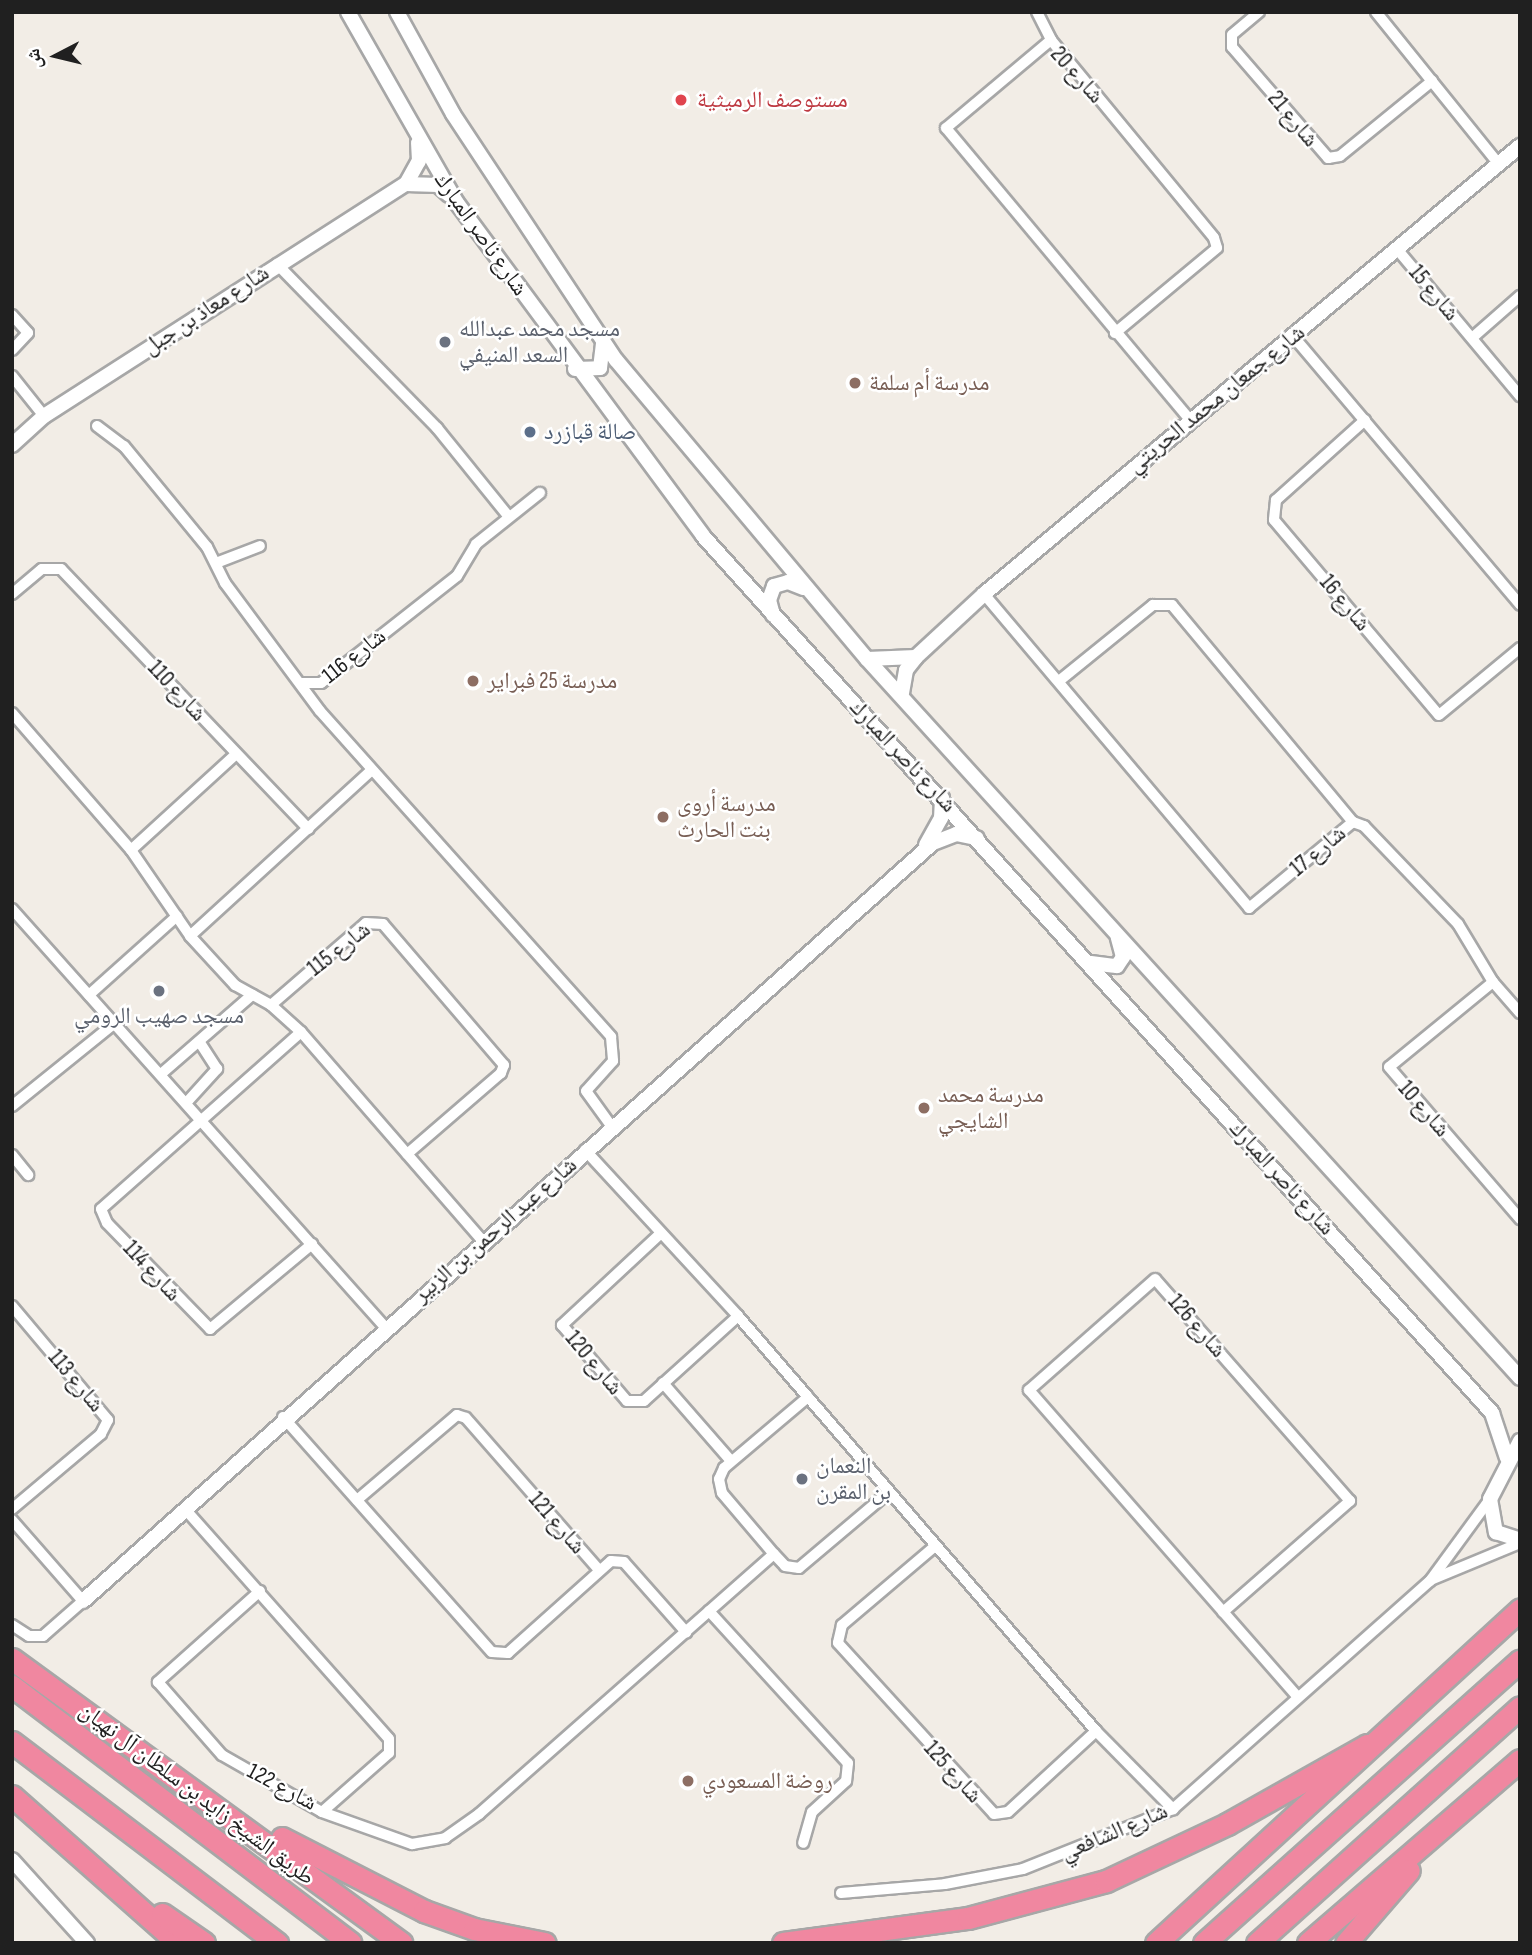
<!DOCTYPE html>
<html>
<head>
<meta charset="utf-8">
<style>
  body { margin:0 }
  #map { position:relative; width:1532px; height:1955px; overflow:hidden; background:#f2ede6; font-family:"Sofia Sans Condensed","Noto Naskh Arabic",sans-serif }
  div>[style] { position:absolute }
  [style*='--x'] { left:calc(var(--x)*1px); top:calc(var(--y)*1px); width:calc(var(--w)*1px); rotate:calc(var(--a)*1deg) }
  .roads { filter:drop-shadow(2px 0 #a7a7a7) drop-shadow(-2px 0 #a7a7a7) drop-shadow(0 2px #a7a7a7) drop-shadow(0 -2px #a7a7a7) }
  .minor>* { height:10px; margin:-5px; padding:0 5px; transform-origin:5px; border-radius:5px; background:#fff }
  .tertiary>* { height:14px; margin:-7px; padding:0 7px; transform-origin:7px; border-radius:7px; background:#fff }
  .motorway>* { height:21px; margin:-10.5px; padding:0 10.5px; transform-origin:10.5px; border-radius:10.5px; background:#f087a0 }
  .dots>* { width:19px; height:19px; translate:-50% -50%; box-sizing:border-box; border:4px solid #fff; border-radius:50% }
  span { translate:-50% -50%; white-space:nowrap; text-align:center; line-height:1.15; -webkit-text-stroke:5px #fff; paint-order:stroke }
  .street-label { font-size:23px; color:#202020 }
  .health-label { font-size:23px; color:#be3a42 }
  .left { translate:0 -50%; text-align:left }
  .worship-label { font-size:23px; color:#5b616d }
  .education-label { font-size:23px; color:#785e54 }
  .service-label { font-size:23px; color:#4e5e75 }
  .frame { position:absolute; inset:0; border:14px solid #202020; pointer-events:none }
  .north { position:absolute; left:21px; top:21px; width:70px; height:70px; -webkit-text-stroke:5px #fff; paint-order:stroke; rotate:263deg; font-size:19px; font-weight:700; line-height:28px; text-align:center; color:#202020 }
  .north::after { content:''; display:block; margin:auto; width:24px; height:32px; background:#202020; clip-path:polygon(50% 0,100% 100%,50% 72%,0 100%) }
</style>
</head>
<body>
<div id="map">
  <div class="roads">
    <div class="minor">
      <i style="--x:1037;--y:12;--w:31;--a:63"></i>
      <i style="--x:1051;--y:40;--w:256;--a:50.5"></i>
      <i style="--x:1214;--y:238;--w:10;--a:73"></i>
      <i style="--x:1217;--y:248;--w:133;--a:140.2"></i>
      <i style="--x:1259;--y:12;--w:35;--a:140"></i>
      <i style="--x:1232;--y:35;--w:12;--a:90"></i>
      <i style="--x:1232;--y:47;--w:147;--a:49.1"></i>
      <i style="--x:1328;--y:158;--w:12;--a:-9"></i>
      <i style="--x:1340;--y:156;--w:119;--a:-39.2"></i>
      <i style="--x:1376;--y:12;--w:194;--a:51.1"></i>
      <i style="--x:1051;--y:40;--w:137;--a:140"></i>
      <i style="--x:946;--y:128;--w:381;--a:50.1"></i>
      <i style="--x:1397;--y:249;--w:192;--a:50.1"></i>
      <i style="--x:277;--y:264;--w:229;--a:45.7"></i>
      <i style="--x:437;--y:428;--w:114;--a:51"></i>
      <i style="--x:12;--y:315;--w:24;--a:48"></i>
      <i style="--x:28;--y:333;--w:23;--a:133"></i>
      <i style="--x:1293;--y:336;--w:352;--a:49.8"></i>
      <i style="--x:1472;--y:338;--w:64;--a:-41.2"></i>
      <i style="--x:12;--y:376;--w:51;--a:51.3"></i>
      <i style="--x:1365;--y:420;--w:120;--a:138"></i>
      <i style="--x:1276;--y:500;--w:20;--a:96"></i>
      <i style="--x:1274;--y:520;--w:255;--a:49.8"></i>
      <i style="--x:1439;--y:715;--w:105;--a:-39.6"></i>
      <i style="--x:97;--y:426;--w:34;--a:37"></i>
      <i style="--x:124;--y:446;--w:131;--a:50.6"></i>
      <i style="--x:207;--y:547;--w:40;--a:63.4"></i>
      <i style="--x:225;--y:583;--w:159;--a:53.4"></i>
      <i style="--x:320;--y:711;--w:437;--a:48.2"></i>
      <i style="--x:611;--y:1037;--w:24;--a:85"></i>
      <i style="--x:613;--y:1061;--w:40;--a:132"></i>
      <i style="--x:586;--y:1091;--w:44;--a:54.2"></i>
      <i style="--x:216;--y:563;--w:47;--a:-21.1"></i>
      <i style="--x:12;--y:594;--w:39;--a:-40"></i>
      <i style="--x:42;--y:569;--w:19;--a:0"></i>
      <i style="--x:61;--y:569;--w:359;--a:46.4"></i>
      <i style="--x:984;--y:594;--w:411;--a:49.8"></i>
      <i style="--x:1249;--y:908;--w:135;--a:-39.6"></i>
      <i style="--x:1059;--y:681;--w:121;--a:-39"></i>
      <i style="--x:1153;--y:605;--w:19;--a:0"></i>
      <i style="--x:1172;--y:605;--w:283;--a:50.2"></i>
      <i style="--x:1353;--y:822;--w:12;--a:20"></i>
      <i style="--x:1364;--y:826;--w:136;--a:46.2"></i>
      <i style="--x:1458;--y:924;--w:68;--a:58.9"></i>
      <i style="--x:1493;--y:982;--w:41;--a:48.9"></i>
      <i style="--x:300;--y:683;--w:21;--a:0"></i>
      <i style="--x:321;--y:683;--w:173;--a:-38.2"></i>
      <i style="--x:457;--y:576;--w:37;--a:-59"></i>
      <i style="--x:476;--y:544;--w:82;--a:-38.6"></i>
      <i style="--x:12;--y:713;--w:181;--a:49"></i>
      <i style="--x:131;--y:850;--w:104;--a:55.5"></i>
      <i style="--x:190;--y:936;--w:67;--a:47.4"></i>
      <i style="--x:235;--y:985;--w:41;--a:29.1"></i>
      <i style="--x:271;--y:1005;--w:40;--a:42"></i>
      <i style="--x:301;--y:1032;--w:277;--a:49"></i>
      <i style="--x:131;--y:850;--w:142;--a:-42.4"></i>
      <i style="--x:12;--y:909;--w:560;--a:48.26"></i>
      <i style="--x:190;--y:936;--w:245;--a:-42.4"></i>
      <i style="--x:1493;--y:982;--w:134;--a:140.7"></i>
      <i style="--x:1389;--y:1067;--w:201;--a:49.2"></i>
      <i style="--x:89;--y:995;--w:118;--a:-41.9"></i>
      <i style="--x:271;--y:1005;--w:125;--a:-40.8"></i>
      <i style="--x:366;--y:923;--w:17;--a:3"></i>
      <i style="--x:383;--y:924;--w:186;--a:49.4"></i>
      <i style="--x:504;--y:1065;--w:9;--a:111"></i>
      <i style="--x:501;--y:1073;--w:124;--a:139.2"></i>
      <i style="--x:301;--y:1032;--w:267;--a:138.5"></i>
      <i style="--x:101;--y:1209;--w:15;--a:67"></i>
      <i style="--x:107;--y:1223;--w:148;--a:45.8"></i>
      <i style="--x:210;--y:1329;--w:133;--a:-39.8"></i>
      <i style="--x:161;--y:1074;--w:121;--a:-41"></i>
      <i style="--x:187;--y:1102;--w:45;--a:-47.7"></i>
      <i style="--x:217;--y:1069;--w:33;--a:-123"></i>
      <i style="--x:12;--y:1106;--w:132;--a:-38.9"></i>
      <i style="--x:585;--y:1150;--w:226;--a:47.3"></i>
      <i style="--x:738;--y:1316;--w:548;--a:49.22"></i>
      <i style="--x:1096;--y:1731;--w:110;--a:45.4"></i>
      <i style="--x:12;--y:1155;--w:26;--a:51"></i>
      <i style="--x:660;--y:1234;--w:134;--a:137.1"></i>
      <i style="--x:562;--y:1325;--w:100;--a:49.5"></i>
      <i style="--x:627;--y:1401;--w:17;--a:0"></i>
      <i style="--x:644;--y:1401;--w:127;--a:-42.1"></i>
      <i style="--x:12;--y:1306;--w:149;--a:49.9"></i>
      <i style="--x:108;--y:1420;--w:16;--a:117"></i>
      <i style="--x:101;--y:1434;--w:116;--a:139.9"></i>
      <i style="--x:663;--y:1383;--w:103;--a:48.9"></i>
      <i style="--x:808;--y:1397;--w:110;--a:139.8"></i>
      <i style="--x:724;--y:1468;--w:12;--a:114"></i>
      <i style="--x:719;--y:1479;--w:14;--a:78"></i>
      <i style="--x:722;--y:1493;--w:80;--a:49.6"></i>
      <i style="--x:774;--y:1554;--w:16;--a:47"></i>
      <i style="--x:785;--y:1566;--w:14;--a:8"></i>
      <i style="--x:799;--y:1568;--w:118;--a:-40.2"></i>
      <i style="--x:283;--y:1417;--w:314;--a:48.4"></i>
      <i style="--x:492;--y:1652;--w:16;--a:4"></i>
      <i style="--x:508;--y:1653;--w:138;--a:-41.8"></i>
      <i style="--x:611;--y:1561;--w:13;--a:4"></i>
      <i style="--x:624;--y:1562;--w:94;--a:48.5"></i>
      <i style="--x:357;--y:1500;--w:131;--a:-40.4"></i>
      <i style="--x:457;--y:1415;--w:9;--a:18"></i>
      <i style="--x:466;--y:1418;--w:202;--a:48.8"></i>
      <i style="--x:185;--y:1509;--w:307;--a:48.4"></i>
      <i style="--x:389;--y:1739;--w:14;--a:90"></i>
      <i style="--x:389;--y:1753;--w:89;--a:138.6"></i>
      <i style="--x:12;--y:1520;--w:108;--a:48.8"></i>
      <i style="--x:83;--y:1601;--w:53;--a:138.8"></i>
      <i style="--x:43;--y:1636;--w:14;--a:180"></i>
      <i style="--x:29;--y:1636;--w:20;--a:-147"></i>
      <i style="--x:934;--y:1547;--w:121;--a:139.7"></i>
      <i style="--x:842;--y:1625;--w:18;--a:103"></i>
      <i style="--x:838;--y:1643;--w:231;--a:47.6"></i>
      <i style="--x:994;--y:1814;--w:14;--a:-8"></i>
      <i style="--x:1008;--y:1812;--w:120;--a:-42.6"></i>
      <i style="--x:1433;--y:1579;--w:94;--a:-22.5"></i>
      <i style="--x:260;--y:1591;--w:137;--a:138.3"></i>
      <i style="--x:158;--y:1682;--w:97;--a:48.8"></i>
      <i style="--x:222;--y:1755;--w:115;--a:29.7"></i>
      <i style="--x:322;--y:1812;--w:96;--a:19.6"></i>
      <i style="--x:412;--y:1844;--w:34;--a:-10"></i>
      <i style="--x:445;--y:1838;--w:42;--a:-35.2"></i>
      <i style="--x:479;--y:1814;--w:393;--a:-41.4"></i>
      <i style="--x:709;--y:1611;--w:206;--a:47.6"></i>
      <i style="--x:848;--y:1763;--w:18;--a:96"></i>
      <i style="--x:846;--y:1781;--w:46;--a:137.6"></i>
      <i style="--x:812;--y:1812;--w:32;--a:106"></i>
      <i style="--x:1223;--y:1612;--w:169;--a:-41.2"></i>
      <i style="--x:1350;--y:1501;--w:295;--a:-131.3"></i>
      <i style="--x:1155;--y:1279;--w:168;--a:138.6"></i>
      <i style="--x:1029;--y:1390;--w:407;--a:48.8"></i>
      <i style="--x:841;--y:1893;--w:104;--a:-4.9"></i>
      <i style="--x:945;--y:1884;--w:79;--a:-10.9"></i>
      <i style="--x:1023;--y:1869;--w:162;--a:-21.8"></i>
      <i style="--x:1173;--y:1809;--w:344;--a:-41.6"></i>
      <i style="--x:1430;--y:1581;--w:102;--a:-53.8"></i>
    </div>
    <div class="tertiary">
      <i style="--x:348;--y:12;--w:220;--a:60.3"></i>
      <i style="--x:457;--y:203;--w:414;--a:53.5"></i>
      <i style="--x:703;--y:536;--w:1180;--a:48.02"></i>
      <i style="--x:1492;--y:1413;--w:47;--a:71.6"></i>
      <i style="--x:397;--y:12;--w:116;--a:61.2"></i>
      <i style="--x:453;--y:114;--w:295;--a:56.5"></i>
      <i style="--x:616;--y:360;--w:390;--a:50"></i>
      <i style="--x:867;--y:659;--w:971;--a:47.75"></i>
      <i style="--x:406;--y:184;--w:26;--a:-61"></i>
      <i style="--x:419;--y:161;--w:18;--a:-93"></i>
      <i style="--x:575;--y:369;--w:25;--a:-2"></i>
      <i style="--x:600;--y:368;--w:25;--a:-83"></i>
      <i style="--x:12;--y:445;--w:43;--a:-42.2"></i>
      <i style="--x:44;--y:416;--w:430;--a:-32.7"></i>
      <i style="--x:406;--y:184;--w:32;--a:2"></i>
      <i style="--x:438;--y:185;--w:15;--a:42"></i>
      <i style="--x:773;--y:615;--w:16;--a:-105"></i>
      <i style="--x:769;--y:600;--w:15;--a:-70"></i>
      <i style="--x:774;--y:586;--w:15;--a:-16"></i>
      <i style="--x:788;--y:582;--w:17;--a:21"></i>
      <i style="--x:867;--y:659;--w:49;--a:-2.3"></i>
      <i style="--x:902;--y:693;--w:23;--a:-80"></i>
      <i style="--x:906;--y:670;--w:16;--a:-52"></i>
      <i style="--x:916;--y:657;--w:93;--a:-42.8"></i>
      <i style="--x:984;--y:594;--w:699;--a:-39.89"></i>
      <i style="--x:926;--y:845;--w:31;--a:-61"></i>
      <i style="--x:941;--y:818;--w:20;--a:-87"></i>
      <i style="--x:1091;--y:963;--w:26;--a:7"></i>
      <i style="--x:1117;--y:966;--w:11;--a:-56"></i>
      <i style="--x:1123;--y:957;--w:20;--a:-105"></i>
      <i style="--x:1520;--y:1441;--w:65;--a:117.3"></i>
      <i style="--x:1490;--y:1499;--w:34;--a:80"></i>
      <i style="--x:1496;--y:1532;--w:25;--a:18"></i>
      <i style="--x:83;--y:1601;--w:1139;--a:-41.73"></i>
      <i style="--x:933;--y:843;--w:25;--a:-21"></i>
      <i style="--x:956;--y:834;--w:21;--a:11"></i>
      <i style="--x:12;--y:1860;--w:112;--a:47.9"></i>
    </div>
    <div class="motorway">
      <i style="--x:12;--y:1659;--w:482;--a:36.1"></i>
      <i style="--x:12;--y:1686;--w:425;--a:37.2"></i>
      <i style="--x:12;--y:1742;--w:333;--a:37.2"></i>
      <i style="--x:12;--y:1796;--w:222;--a:41.5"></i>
      <i style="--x:282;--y:1838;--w:160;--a:27.2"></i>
      <i style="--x:424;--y:1911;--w:53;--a:19.8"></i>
      <i style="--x:474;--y:1929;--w:72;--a:11.2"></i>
      <i style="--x:162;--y:1914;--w:51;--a:34.6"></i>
      <i style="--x:783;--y:1943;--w:187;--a:-7.7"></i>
      <i style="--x:968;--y:1918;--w:143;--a:-15"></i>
      <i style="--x:1106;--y:1881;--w:134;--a:-25.2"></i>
      <i style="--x:1227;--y:1824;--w:161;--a:-29.4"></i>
      <i style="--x:1156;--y:1943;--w:494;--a:-42.5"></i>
      <i style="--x:1204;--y:1943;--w:424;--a:-41.8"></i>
      <i style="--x:1257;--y:1943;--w:353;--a:-41.9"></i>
      <i style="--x:1308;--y:1943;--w:280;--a:-40.8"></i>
      <i style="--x:1346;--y:1943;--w:96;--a:-49.2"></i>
    </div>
  </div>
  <div class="dots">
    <i style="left:681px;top:100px;background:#e0444e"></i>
    <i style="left:445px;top:342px;background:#6b7280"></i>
    <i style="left:855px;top:383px;background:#8d6e63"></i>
    <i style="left:530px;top:432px;background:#5c6f8a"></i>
    <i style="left:473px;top:681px;background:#8d6e63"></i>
    <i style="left:663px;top:817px;background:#8d6e63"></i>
    <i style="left:159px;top:991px;background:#6b7280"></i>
    <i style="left:924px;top:1108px;background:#8d6e63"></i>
    <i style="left:802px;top:1479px;background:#6b7280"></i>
    <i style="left:688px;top:1781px;background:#8d6e63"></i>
  </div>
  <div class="street-label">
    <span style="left:1077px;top:75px;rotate:48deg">شارع 20</span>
    <span style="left:1293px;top:119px;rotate:50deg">شارع 21</span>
    <span style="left:481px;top:234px;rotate:55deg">شارع ناصر المبارك</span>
    <span style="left:1434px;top:293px;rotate:50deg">شارع 15</span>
    <span style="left:206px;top:310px;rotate:-33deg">شارع معاذ بن جبل</span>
    <span style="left:1216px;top:399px;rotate:-39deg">شارع جمعان محمد الحريتي</span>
    <span style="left:1345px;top:603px;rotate:50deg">شارع 16</span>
    <span style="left:354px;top:656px;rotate:-38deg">شارع 116</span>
    <span style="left:177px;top:691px;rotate:47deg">شارع 110</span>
    <span style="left:903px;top:756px;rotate:47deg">شارع ناصر المبارك</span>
    <span style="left:1318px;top:851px;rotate:-40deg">شارع 17</span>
    <span style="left:339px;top:949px;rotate:-38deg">شارع 115</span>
    <span style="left:1424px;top:1109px;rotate:49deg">شارع 10</span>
    <span style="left:1282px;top:1178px;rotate:48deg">شارع ناصر المبارك</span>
    <span style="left:495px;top:1230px;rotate:-41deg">شارع عبد الرحمن بن الزبير</span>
    <span style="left:152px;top:1271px;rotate:47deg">شارع 114</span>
    <span style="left:1197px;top:1326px;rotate:49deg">شارع 126</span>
    <span style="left:594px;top:1363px;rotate:50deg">شارع 120</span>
    <span style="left:76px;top:1381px;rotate:50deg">شارع 113</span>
    <span style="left:557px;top:1523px;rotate:49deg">شارع 121</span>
    <span style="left:953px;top:1772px;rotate:48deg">شارع 125</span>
    <span style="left:282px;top:1787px;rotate:28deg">شارع 122</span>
    <span style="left:197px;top:1794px;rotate:37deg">طريق الشيخ زايد بن سلطان آل نهيان</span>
    <span style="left:1114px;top:1832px;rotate:-23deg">شارع الشافعي</span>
  </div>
  <div class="health-label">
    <span class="left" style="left:697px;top:100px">مستوصف الرميثية</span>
  </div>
  <div class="worship-label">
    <span class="left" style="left:459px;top:342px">مسجد محمد عبدالله<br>السعد المنيفي</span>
    <span style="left:159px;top:1016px">مسجد صهيب الرومي</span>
    <span class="left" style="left:816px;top:1479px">النعمان<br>بن المقرن</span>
  </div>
  <div class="education-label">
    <span class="left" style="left:869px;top:383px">مدرسة أم سلمة</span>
    <span class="left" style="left:487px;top:681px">مدرسة 25 فبراير</span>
    <span class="left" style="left:677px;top:817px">مدرسة أروى<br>بنت الحارث</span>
    <span class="left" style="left:938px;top:1108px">مدرسة محمد<br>الشايجي</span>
    <span class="left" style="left:702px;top:1781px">روضة المسعودي</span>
  </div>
  <div class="service-label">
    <span class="left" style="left:544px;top:432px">صالة قبازرد</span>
  </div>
  <div class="frame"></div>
  <div class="north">ش</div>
</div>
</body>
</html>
